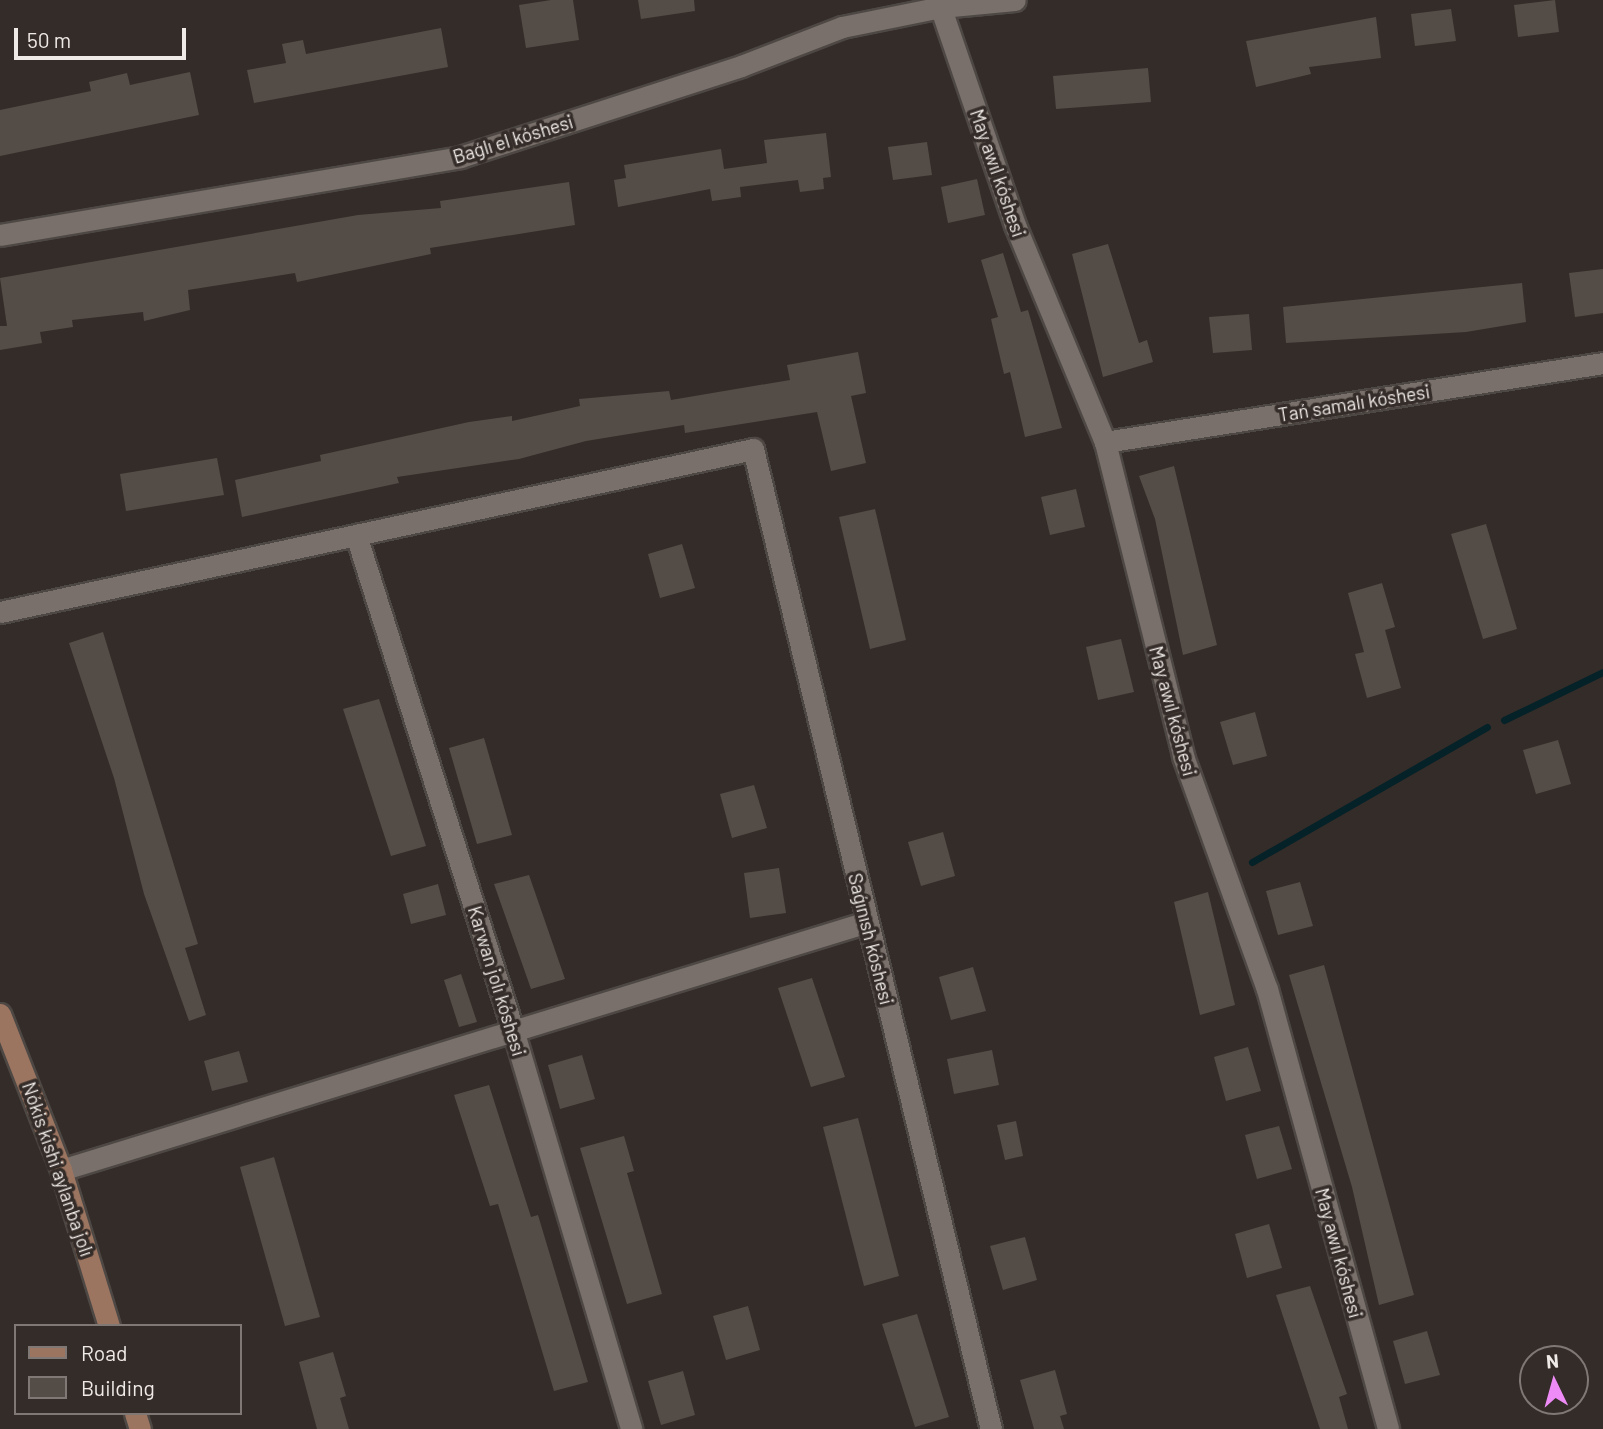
<!DOCTYPE html>
<html>
<head>
<meta charset="utf-8">
<style>
  body { margin:0 }
  #map { position:relative; width:1603px; height:1429px; overflow:hidden; background:#342c28; font-family:Barlow,sans-serif }
  div>[style] { position:absolute }
  [style*='--x'] { left:calc(var(--x)*1px); top:calc(var(--y)*1px); width:calc(var(--w)*1px); rotate:calc(var(--a)*1deg) }
  .stream>* { height:7px; margin:-3.5px; padding:0 3.5px; transform-origin:3.5px; border-radius:3.5px; background:#052229 }
  .building>* { inset:0; background:#544c47 }
  .roads { filter:drop-shadow(2px 0 #4e4844) drop-shadow(-2px 0 #4e4844) drop-shadow(0 2px #4e4844) drop-shadow(0 -2px #4e4844) }
  .street>* { height:21px; margin:-10.5px; padding:0 10.5px; transform-origin:10.5px; border-radius:10.5px; background:#79706b }
  .secondary>* { height:21px; margin:-10.5px; padding:0 10.5px; transform-origin:10.5px; border-radius:10.5px; background:#9c7561 }
  span { translate:-50% -50%; white-space:nowrap; text-align:center; line-height:1.15; -webkit-text-stroke:7px #342c28; paint-order:stroke }
  .street-label { font-size:19px; color:#efeae7 }
  .legend { position:absolute; left:14px; top:1324px; width:228px; height:91px; box-sizing:border-box; background:#342c28; border:2px solid #7f7874; margin:0; padding:9px 12px; list-style:none; font-size:21px; color:#efeae7 }
  .legend li { display:flex; align-items:center; gap:14px; height:35px }
  .legend b { width:35px; border:2px solid #7f7874 }
  .north { position:absolute; left:1519px; top:1345px; width:70px; height:70px; box-sizing:border-box; background:#342c28; border:2px solid #7f7874; border-radius:50%; rotate:355deg; font-size:19px; font-weight:700; line-height:28px; text-align:center; color:#efeae7 }
  .north::after { content:''; display:block; margin:auto; width:24px; height:32px; background:#ef8bf7; clip-path:polygon(50% 0,100% 100%,50% 72%,0 100%) }
  .scale { position:absolute; left:14px; top:28px; width:172px; height:32px; box-sizing:border-box; border:4px solid #efeae7; border-top:0; padding-left:9px; font-size:21px; line-height:24px; white-space:nowrap; color:#efeae7; -webkit-text-stroke:5px #342c28; paint-order:stroke }
</style>
</head>
<body>
<div id="map">
  <div class="stream">
    <i style="--x:1504;--y:720;--w:110;--a:-25.9"></i>
    <i style="--x:1252;--y:862;--w:271;--a:-29.9"></i>
  </div>
  <div class="building">
    <i style="clip-path:polygon(551px 0,573px 0,579px 40px,526px 48px,519px 5px)"></i>
    <i style="clip-path:polygon(638px 0,694px 0,695px 11px,641px 19px)"></i>
    <i style="clip-path:polygon(1555px 0,1559px 32px,1518px 37px,1514px 5px)"></i>
    <i style="clip-path:polygon(1451px 9px,1456px 41px,1415px 46px,1411px 14px)"></i>
    <i style="clip-path:polygon(1376px 17px,1381px 58px,1309px 67px,1311px 74px,1256px 87px,1246px 41px)"></i>
    <i style="clip-path:polygon(441px 28px,448px 67px,254px 103px,247px 70px,286px 63px,282px 44px,303px 40px,306px 54px)"></i>
    <i style="clip-path:polygon(1148px 68px,1151px 102px,1056px 109px,1053px 76px)"></i>
    <i style="clip-path:polygon(190px 72px,199px 115px,0 156px,0 110px,91px 91px,89px 82px,127px 73px,130px 85px)"></i>
    <i style="clip-path:polygon(826px 133px,831px 177px,823px 178px,824px 189px,800px 192px,798px 180px,740px 187px,741px 197px,712px 201px,710px 189px,618px 207px,614px 180px,626px 178px,624px 165px,721px 149px,724px 169px,767px 163px,764px 140px)"></i>
    <i style="clip-path:polygon(927px 142px,932px 175px,893px 180px,888px 147px)"></i>
    <i style="clip-path:polygon(977px 179px,985px 215px,948px 223px,941px 187px)"></i>
    <i style="clip-path:polygon(569px 182px,575px 225px,430px 248px,431px 254px,297px 282px,295px 273px,188px 290px,190px 310px,144px 321px,143px 312px,72px 320px,73px 327px,40px 332px,42px 343px,0 350px,0 326px,7px 326px,0 278px,358px 215px,441px 208px,440px 201px)"></i>
    <i style="clip-path:polygon(1108px 244px,1139px 343px,1147px 340px,1153px 362px,1103px 377px,1072px 254px)"></i>
    <i style="clip-path:polygon(1003px 253px,1021px 312px,1028px 310px,1062px 428px,1025px 437px,1010px 372px,1004px 374px,991px 319px,998px 317px,981px 260px)"></i>
    <i style="clip-path:polygon(1603px 269px,1603px 313px,1575px 317px,1569px 273px)"></i>
    <i style="clip-path:polygon(1522px 283px,1526px 322px,1466px 332px,1286px 343px,1283px 307px)"></i>
    <i style="clip-path:polygon(1249px 314px,1252px 350px,1213px 353px,1209px 317px)"></i>
    <i style="clip-path:polygon(858px 352px,866px 393px,851px 396px,866px 463px,831px 471px,817px 412px,685px 433px,684px 425px,586px 441px,519px 459px,397px 477px,399px 483px,242px 517px,235px 480px,321px 461px,320px 455px,469px 422px,512px 416px,512px 421px,580px 406px,579px 399px,669px 391px,671px 400px,790px 380px,787px 365px)"></i>
    <i style="clip-path:polygon(217px 458px,224px 495px,126px 511px,120px 474px)"></i>
    <i style="clip-path:polygon(1174px 466px,1217px 645px,1183px 655px,1155px 519px,1139px 476px)"></i>
    <i style="clip-path:polygon(1076px 489px,1085px 527px,1050px 535px,1041px 497px)"></i>
    <i style="clip-path:polygon(875px 509px,906px 640px,870px 649px,839px 517px)"></i>
    <i style="clip-path:polygon(1486px 524px,1517px 629px,1483px 639px,1451px 534px)"></i>
    <i style="clip-path:polygon(682px 544px,695px 588px,660px 598px,648px 554px)"></i>
    <i style="clip-path:polygon(1382px 583px,1395px 627px,1385px 630px,1401px 688px,1367px 698px,1355px 654px,1364px 652px,1348px 593px)"></i>
    <i style="clip-path:polygon(103px 632px,198px 944px,185px 948px,206px 1015px,189px 1021px,144px 894px,114px 778px,69px 643px)"></i>
    <i style="clip-path:polygon(1121px 639px,1134px 692px,1098px 700px,1086px 647px)"></i>
    <i style="clip-path:polygon(379px 699px,426px 846px,391px 856px,343px 709px)"></i>
    <i style="clip-path:polygon(1255px 712px,1267px 756px,1233px 765px,1220px 722px)"></i>
    <i style="clip-path:polygon(484px 738px,512px 835px,477px 844px,449px 748px)"></i>
    <i style="clip-path:polygon(1558px 740px,1571px 784px,1536px 794px,1523px 750px)"></i>
    <i style="clip-path:polygon(754px 785px,767px 828px,732px 838px,720px 794px)"></i>
    <i style="clip-path:polygon(943px 832px,955px 876px,921px 886px,908px 842px)"></i>
    <i style="clip-path:polygon(779px 868px,786px 913px,750px 918px,744px 873px)"></i>
    <i style="clip-path:polygon(529px 875px,565px 979px,531px 989px,494px 884px)"></i>
    <i style="clip-path:polygon(1300px 882px,1313px 926px,1278px 935px,1266px 891px)"></i>
    <i style="clip-path:polygon(438px 884px,446px 915px,411px 924px,403px 894px)"></i>
    <i style="clip-path:polygon(1208px 892px,1235px 1005px,1200px 1015px,1174px 902px)"></i>
    <i style="clip-path:polygon(1324px 965px,1414px 1295px,1379px 1305px,1352px 1187px,1289px 975px)"></i>
    <i style="clip-path:polygon(973px 967px,986px 1011px,951px 1020px,939px 977px)"></i>
    <i style="clip-path:polygon(461px 974px,477px 1022px,459px 1027px,444px 980px)"></i>
    <i style="clip-path:polygon(812px 978px,845px 1077px,811px 1087px,778px 988px)"></i>
    <i style="clip-path:polygon(1248px 1047px,1261px 1091px,1226px 1101px,1214px 1057px)"></i>
    <i style="clip-path:polygon(992px 1050px,999px 1085px,954px 1094px,947px 1059px)"></i>
    <i style="clip-path:polygon(239px 1051px,248px 1082px,212px 1091px,204px 1061px)"></i>
    <i style="clip-path:polygon(582px 1055px,595px 1099px,560px 1109px,548px 1065px)"></i>
    <i style="clip-path:polygon(489px 1085px,531px 1217px,538px 1215px,588px 1382px,554px 1391px,498px 1204px,490px 1206px,454px 1095px)"></i>
    <i style="clip-path:polygon(858px 1118px,899px 1276px,864px 1286px,823px 1127px)"></i>
    <i style="clip-path:polygon(1016px 1121px,1023px 1156px,1005px 1160px,997px 1125px)"></i>
    <i style="clip-path:polygon(1279px 1126px,1292px 1169px,1257px 1179px,1245px 1135px)"></i>
    <i style="clip-path:polygon(624px 1136px,634px 1171px,627px 1173px,662px 1294px,627px 1304px,580px 1148px)"></i>
    <i style="clip-path:polygon(274px 1157px,320px 1317px,285px 1326px,240px 1167px)"></i>
    <i style="clip-path:polygon(1269px 1224px,1282px 1268px,1247px 1278px,1235px 1234px)"></i>
    <i style="clip-path:polygon(1025px 1237px,1037px 1280px,1003px 1290px,990px 1246px)"></i>
    <i style="clip-path:polygon(1310px 1286px,1347px 1394px,1339px 1397px,1348px 1429px,1320px 1429px,1276px 1295px)"></i>
    <i style="clip-path:polygon(748px 1306px,760px 1350px,726px 1360px,713px 1316px)"></i>
    <i style="clip-path:polygon(917px 1314px,949px 1417px,915px 1427px,882px 1324px)"></i>
    <i style="clip-path:polygon(1427px 1331px,1440px 1375px,1405px 1384px,1393px 1341px)"></i>
    <i style="clip-path:polygon(333px 1352px,346px 1396px,340px 1398px,349px 1429px,317px 1429px,299px 1362px)"></i>
    <i style="clip-path:polygon(1055px 1370px,1067px 1414px,1060px 1416px,1064px 1429px,1034px 1429px,1020px 1380px)"></i>
    <i style="clip-path:polygon(683px 1371px,695px 1415px,661px 1425px,648px 1381px)"></i>
  </div>
  <div class="roads">
    <div class="street">
      <i style="--x:938;--y:0;--w:238;--a:71.1"></i>
      <i style="--x:1015;--y:225;--w:235;--a:67.5"></i>
      <i style="--x:1105;--y:442;--w:324;--a:76"></i>
      <i style="--x:1183;--y:756;--w:248;--a:70.2"></i>
      <i style="--x:1267;--y:989;--w:456;--a:74.6"></i>
      <i style="--x:0;--y:235;--w:467;--a:-9.6"></i>
      <i style="--x:460;--y:157;--w:295;--a:-17.9"></i>
      <i style="--x:741;--y:66;--w:108;--a:-21.1"></i>
      <i style="--x:842;--y:27;--w:101;--a:-11.4"></i>
      <i style="--x:941;--y:7;--w:74;--a:-5.4"></i>
      <i style="--x:1105;--y:442;--w:504;--a:-9.01"></i>
      <i style="--x:356;--y:535;--w:522;--a:72.4"></i>
      <i style="--x:514;--y:1033;--w:413;--a:73.5"></i>
      <i style="--x:0;--y:612;--w:770;--a:-12.21"></i>
      <i style="--x:753;--y:449;--w:1008;--a:76.35"></i>
      <i style="--x:61;--y:1170;--w:843;--a:-17.1"></i>
    </div>
    <div class="secondary">
      <i style="--x:0;--y:1014;--w:168;--a:68.6"></i>
      <i style="--x:61;--y:1170;--w:163;--a:72.9"></i>
      <i style="--x:135;--y:1413;--w:17;--a:73"></i>
    </div>
  </div>
  <div class="street-label">
    <span style="left:513px;top:139px;rotate:-17deg">Baǵlı el kóshesi</span>
    <span style="left:998px;top:173px;rotate:71deg">May awıl kóshesi</span>
    <span style="left:1354px;top:403px;rotate:-9deg">Tań samalı kóshesi</span>
    <span style="left:1173px;top:711px;rotate:75deg">May awıl kóshesi</span>
    <span style="left:871px;top:939px;rotate:76deg">Saǵınısh kóshesi</span>
    <span style="left:497px;top:981px;rotate:73deg">Karwan jolı kóshesi</span>
    <span style="left:58px;top:1169px;rotate:71deg">Nókis kishi aylanba jolı</span>
    <span style="left:1339px;top:1253px;rotate:75deg">May awıl kóshesi</span>
  </div>
  <ul class="legend">
  <li><b style="height:9px;background:#9c7561"></b>Road</li>
  <li><b style="height:19px;background:#544c47"></b>Building</li>
  </ul>
  <div class="north">N</div>
  <div class="scale">50 m</div>
</div>
</body>
</html>
